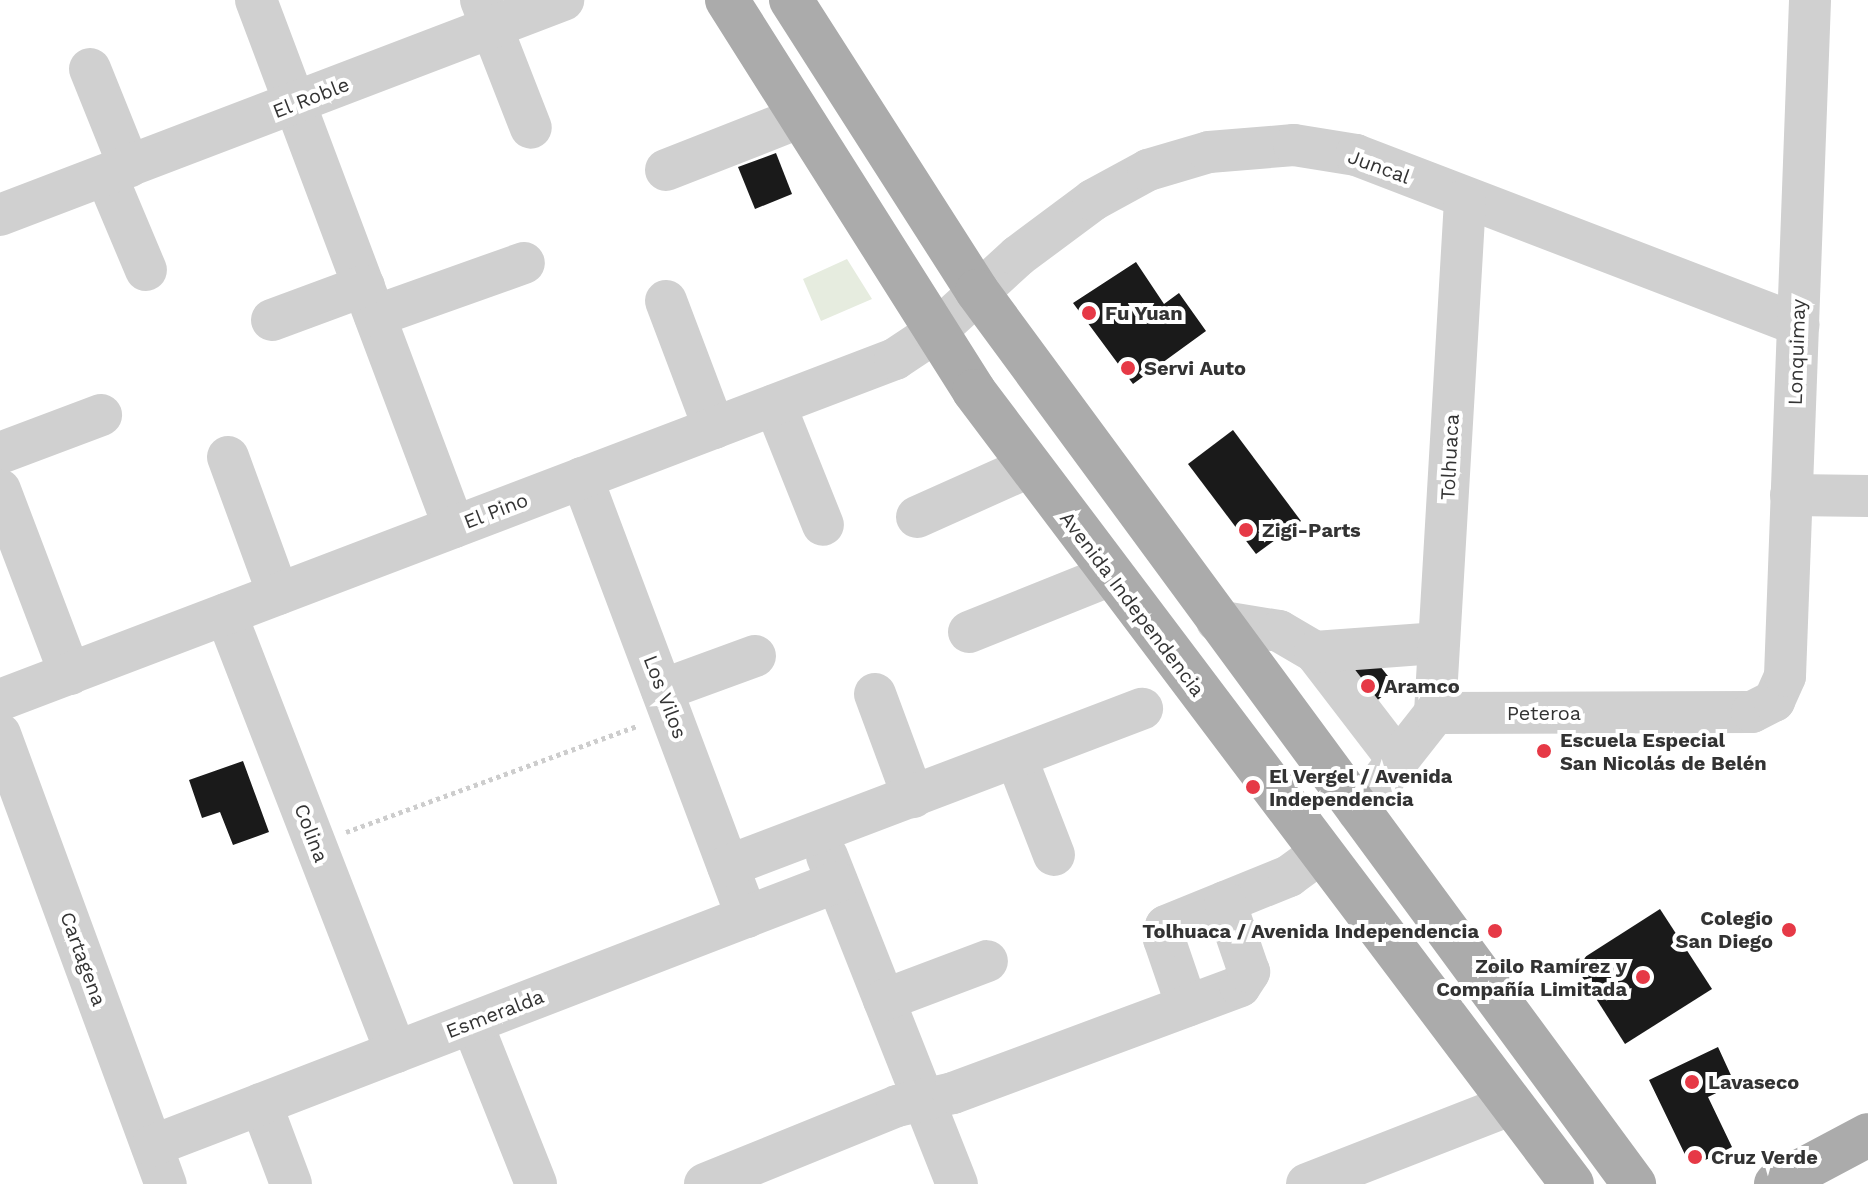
<!DOCTYPE html>
<html>
<head>
<meta charset="utf-8">
<style>
  body { margin:0 }
  #map { position:relative; width:1868px; height:1184px; overflow:hidden; background:#fff; font-family:"Work Sans",sans-serif }
  div>[style] { position:absolute }
  [style*='--x'] { left:calc(var(--x)*1px); top:calc(var(--y)*1px); width:calc(var(--w)*1px); rotate:calc(var(--a)*1deg) }
  .green>* { inset:0; background:#e6ecdf }
  .building>* { inset:0; background:#1a1a1a }
  .path>* { height:5px; margin-top:-2.5px; transform-origin:0; background:repeating-linear-gradient(90deg,#cdcdcd 0 4px,transparent 0 8px) }
  .minor>* { height:42px; margin:-21px; padding:0 21px; transform-origin:21px; border-radius:21px; background:#d0d0d0 }
  .major>* { height:44px; margin:-22px; padding:0 22px; transform-origin:22px; border-radius:22px; background:#ababab }
  .dots>* { width:22px; height:22px; translate:-50% -50%; box-sizing:border-box; border:4px solid #fff; border-radius:50% }
  span { translate:-50% -50%; white-space:nowrap; text-align:center; line-height:1.15; -webkit-text-stroke:8px #fff; paint-order:stroke }
  .street-label { font-size:20px; color:#333 }
  .poi-label { font-size:20px; color:#333; font-weight:700 }
  .left { translate:0 -50%; text-align:left }
  .right { translate:-100% -50%; text-align:right }
</style>
</head>
<body>
<div id="map">
  <div class="green">
    <i style="clip-path:polygon(847px 259px,872px 299px,821px 321px,803px 279px)"></i>
  </div>
  <div class="building">
    <i style="clip-path:polygon(776px 153px,792px 194px,755px 209px,738px 167px)"></i>
    <i style="clip-path:polygon(1136px 262px,1164px 304px,1179px 293px,1206px 331px,1133px 384px,1073px 303px)"></i>
    <i style="clip-path:polygon(1233px 430px,1301px 521px,1256px 554px,1188px 464px)"></i>
    <i style="clip-path:polygon(1367px 650px,1396px 686px,1367px 708px,1339px 671px)"></i>
    <i style="clip-path:polygon(243px 761px,269px 832px,233px 845px,220px 812px,202px 818px,189px 780px)"></i>
    <i style="clip-path:polygon(1660px 909px,1712px 989px,1625px 1044px,1574px 964px)"></i>
    <i style="clip-path:polygon(1718px 1047px,1735px 1084px,1708px 1097px,1732px 1147px,1691px 1167px,1649px 1080px)"></i>
  </div>
  <div class="path">
    <i style="--x:346;--y:832;--w:310;--a:-20"></i>
  </div>
  <div class="minor">
    <i style="--x:256;--y:0;--w:563;--a:69.41"></i>
    <i style="--x:481;--y:0;--w:137;--a:68.7"></i>
    <i style="--x:90;--y:69;--w:105;--a:68.1"></i>
    <i style="--x:666;--y:170;--w:143;--a:-21.4"></i>
    <i style="--x:106;--y:175;--w:103;--a:67.2"></i>
    <i style="--x:0;--y:215;--w:603;--a:-20.9"></i>
    <i style="--x:666;--y:301;--w:136;--a:69.3"></i>
    <i style="--x:375;--y:316;--w:158;--a:-19.6"></i>
    <i style="--x:272;--y:320;--w:98;--a:-20.3"></i>
    <i style="--x:775;--y:405;--w:129;--a:68.2"></i>
    <i style="--x:0;--y:453;--w:108;--a:-20.6"></i>
    <i style="--x:228;--y:457;--w:146;--a:69.9"></i>
    <i style="--x:582;--y:478;--w:469;--a:69.4"></i>
    <i style="--x:0;--y:490;--w:197;--a:69.2"></i>
    <i style="--x:1791;--y:495;--w:77;--a:0.7"></i>
    <i style="--x:917;--y:517;--w:123;--a:-24.1"></i>
    <i style="--x:226;--y:614;--w:470;--a:68.8"></i>
    <i style="--x:1217;--y:621;--w:63;--a:9.2"></i>
    <i style="--x:1279;--y:631;--w:42;--a:30.3"></i>
    <i style="--x:1315;--y:652;--w:136;--a:52.5"></i>
    <i style="--x:969;--y:632;--w:153;--a:-21.9"></i>
    <i style="--x:1315;--y:652;--w:124;--a:-4.2"></i>
    <i style="--x:662;--y:690;--w:99;--a:-20.1"></i>
    <i style="--x:875;--y:694;--w:110;--a:69.7"></i>
    <i style="--x:0;--y:700;--w:958;--a:-20.86"></i>
    <i style="--x:895;--y:359;--w:47;--a:-33.7"></i>
    <i style="--x:934;--y:333;--w:114;--a:-42.5"></i>
    <i style="--x:1018;--y:256;--w:94;--a:-36.7"></i>
    <i style="--x:1093;--y:200;--w:63;--a:-28.6"></i>
    <i style="--x:1148;--y:170;--w:64;--a:-16.4"></i>
    <i style="--x:1209;--y:152;--w:85;--a:-4.7"></i>
    <i style="--x:1294;--y:145;--w:63;--a:9.2"></i>
    <i style="--x:1356;--y:155;--w:474;--a:21"></i>
    <i style="--x:1435;--y:713;--w:514;--a:-86.65"></i>
    <i style="--x:0;--y:734;--w:480;--a:69.8"></i>
    <i style="--x:1016;--y:757;--w:105;--a:68.8"></i>
    <i style="--x:1358;--y:811;--w:125;--a:-51.8"></i>
    <i style="--x:1435;--y:713;--w:317;--a:-0.2"></i>
    <i style="--x:1752;--y:712;--w:25;--a:-27"></i>
    <i style="--x:1774;--y:701;--w:27;--a:-66"></i>
    <i style="--x:1785;--y:676;--w:676;--a:-87.88"></i>
    <i style="--x:827;--y:856;--w:353;--a:68.4"></i>
    <i style="--x:728;--y:866;--w:443;--a:-20.8"></i>
    <i style="--x:884;--y:1000;--w:110;--a:-20.7"></i>
    <i style="--x:1187;--y:1006;--w:71;--a:-108.9"></i>
    <i style="--x:1164;--y:939;--w:13;--a:-81"></i>
    <i style="--x:1166;--y:926;--w:133;--a:-22.1"></i>
    <i style="--x:1289;--y:876;--w:39;--a:-36"></i>
    <i style="--x:472;--y:1023;--w:173;--a:68.3"></i>
    <i style="--x:261;--y:1104;--w:85;--a:69.4"></i>
    <i style="--x:152;--y:1146;--w:734;--a:-21.08"></i>
    <i style="--x:705;--y:1184;--w:207;--a:-22.1"></i>
    <i style="--x:897;--y:1106;--w:57;--a:-13.1"></i>
    <i style="--x:953;--y:1093;--w:306;--a:-20.4"></i>
    <i style="--x:1240;--y:986;--w:17;--a:-57"></i>
    <i style="--x:1249;--y:972;--w:74;--a:-108.9"></i>
    <i style="--x:1307;--y:1184;--w:220;--a:-21.3"></i>
  </div>
  <div class="major">
    <i style="--x:727;--y:0;--w:462;--a:57.7"></i>
    <i style="--x:974;--y:391;--w:993;--a:52.98"></i>
    <i style="--x:791;--y:0;--w:345;--a:57.4"></i>
    <i style="--x:977;--y:291;--w:1109;--a:53.66"></i>
    <i style="--x:1776;--y:1184;--w:104;--a:-28"></i>
  </div>
  <div class="dots">
    <i style="left:1089px;top:313px;background:#e63946"></i>
    <i style="left:1128px;top:368px;background:#e63946"></i>
    <i style="left:1246px;top:530px;background:#e63946"></i>
    <i style="left:1368px;top:686px;background:#e63946"></i>
    <i style="left:1544px;top:751px;background:#e63946"></i>
    <i style="left:1253px;top:787px;background:#e63946"></i>
    <i style="left:1789px;top:930px;background:#e63946"></i>
    <i style="left:1495px;top:931px;background:#e63946"></i>
    <i style="left:1643px;top:977px;background:#e63946"></i>
    <i style="left:1692px;top:1082px;background:#e63946"></i>
    <i style="left:1695px;top:1157px;background:#e63946"></i>
  </div>
  <div class="street-label">
    <span style="left:311px;top:98px;rotate:-21deg">El Roble</span>
    <span style="left:1379px;top:167px;rotate:20deg">Juncal</span>
    <span style="left:1797px;top:352px;rotate:-88deg">Lonquimay</span>
    <span style="left:1450px;top:457px;rotate:-87deg">Tolhuaca</span>
    <span style="left:496px;top:511px;rotate:-21deg">El Pino</span>
    <span style="left:1132px;top:604px;rotate:53deg">Avenida Independencia</span>
    <span style="left:665px;top:697px;rotate:69deg">Los Vilos</span>
    <span style="left:1544px;top:713px">Peteroa</span>
    <span style="left:311px;top:833px;rotate:69deg">Colina</span>
    <span style="left:83px;top:959px;rotate:70deg">Cartagena</span>
    <span style="left:495px;top:1014px;rotate:-21deg">Esmeralda</span>
  </div>
  <div class="poi-label">
    <span class="left" style="left:1105px;top:313px">Fu Yuan</span>
    <span class="left" style="left:1144px;top:368px">Servi Auto</span>
    <span class="left" style="left:1262px;top:530px">Zigi-Parts</span>
    <span class="left" style="left:1384px;top:686px">Aramco</span>
    <span class="left" style="left:1560px;top:752px">Escuela Especial<br>San Nicolás de Belén</span>
    <span class="left" style="left:1269px;top:788px">El Vergel / Avenida<br>Independencia</span>
    <span class="right" style="left:1773px;top:930px">Colegio<br>San Diego</span>
    <span class="right" style="left:1479px;top:931px">Tolhuaca / Avenida Independencia</span>
    <span class="right" style="left:1627px;top:978px">Zoilo Ramírez y<br>Compañía Limitada</span>
    <span class="left" style="left:1708px;top:1082px">Lavaseco</span>
    <span class="left" style="left:1711px;top:1157px">Cruz Verde</span>
  </div>
</div>
</body>
</html>
